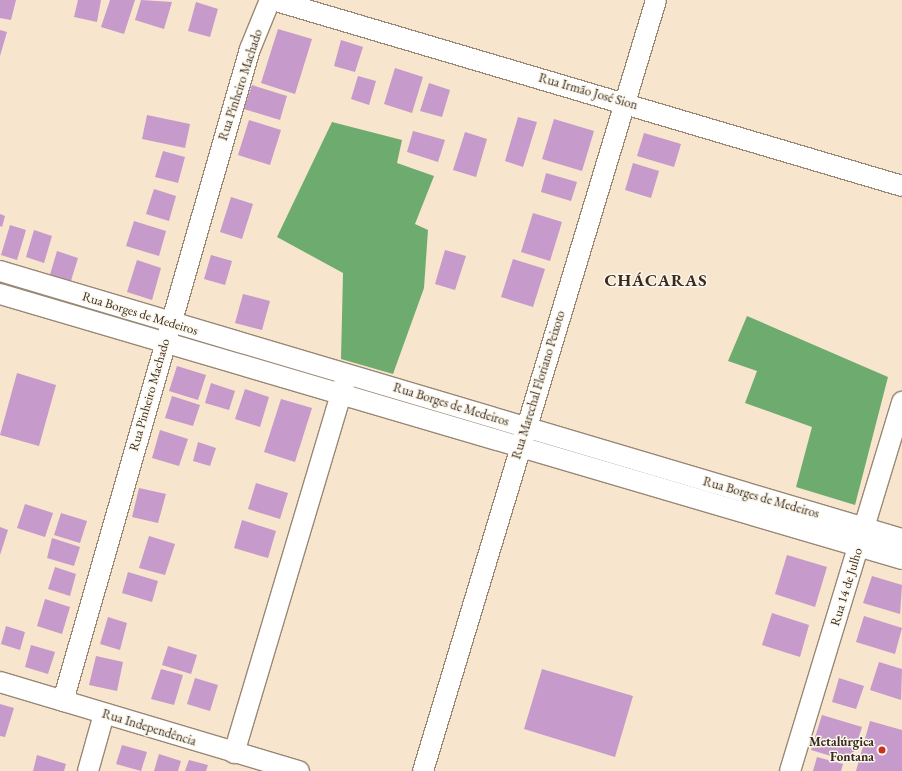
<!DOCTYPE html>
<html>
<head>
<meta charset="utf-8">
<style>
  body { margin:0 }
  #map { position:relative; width:902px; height:771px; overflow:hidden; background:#f7e5ce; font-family:"EB Garamond",serif }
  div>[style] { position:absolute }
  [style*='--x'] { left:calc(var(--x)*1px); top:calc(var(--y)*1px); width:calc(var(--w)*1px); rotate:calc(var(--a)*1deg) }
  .forest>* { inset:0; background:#6dac6e }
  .building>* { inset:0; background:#c69aca }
  .roads { filter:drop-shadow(1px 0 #998876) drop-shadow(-1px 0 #998876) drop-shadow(0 1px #998876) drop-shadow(0 -1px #998876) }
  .minor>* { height:20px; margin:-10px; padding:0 10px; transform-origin:10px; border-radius:10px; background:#fff }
  .dots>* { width:11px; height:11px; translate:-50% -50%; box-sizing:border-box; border:2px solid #fbf7ec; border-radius:50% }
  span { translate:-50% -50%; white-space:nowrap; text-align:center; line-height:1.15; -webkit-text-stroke:3px #fbf7ec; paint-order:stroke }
  .street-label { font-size:13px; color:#3b2a1e }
  .poi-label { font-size:13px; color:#3b2a1e; font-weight:700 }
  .right { translate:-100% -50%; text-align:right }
  .district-label { font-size:17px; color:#3b2a1e; font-weight:700; letter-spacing:1px }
</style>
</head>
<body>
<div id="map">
  <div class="forest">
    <i style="clip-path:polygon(332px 122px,402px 140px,397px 163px,434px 176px,415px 224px,428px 230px,424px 288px,393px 374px,341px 359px,343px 273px,277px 237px)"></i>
    <i style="clip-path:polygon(747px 316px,888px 377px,855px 505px,796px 487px,812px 427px,745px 403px,757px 371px,728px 361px)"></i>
  </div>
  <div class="building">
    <i style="clip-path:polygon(0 0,16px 0,11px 20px,0 18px)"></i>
    <i style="clip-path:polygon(78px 0,101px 0,97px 22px,74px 17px)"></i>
    <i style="clip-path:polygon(110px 0,135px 0,124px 34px,101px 27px)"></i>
    <i style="clip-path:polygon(141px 0,172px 2px,164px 29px,135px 20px)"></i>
    <i style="clip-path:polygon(196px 2px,218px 9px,210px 37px,188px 31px)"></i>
    <i style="clip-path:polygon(278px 29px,312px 39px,295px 94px,261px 83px)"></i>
    <i style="clip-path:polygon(0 30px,7px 32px,0 56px)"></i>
    <i style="clip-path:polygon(341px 40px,363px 47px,355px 72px,334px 66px)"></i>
    <i style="clip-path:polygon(395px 68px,423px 77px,412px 113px,384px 104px)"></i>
    <i style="clip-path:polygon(358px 76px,376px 81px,369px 105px,351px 99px)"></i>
    <i style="clip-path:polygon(429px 83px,450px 90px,442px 117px,420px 111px)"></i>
    <i style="clip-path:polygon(252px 85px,287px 96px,280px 120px,244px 109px)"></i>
    <i style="clip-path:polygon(147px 115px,190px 124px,185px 148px,142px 139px)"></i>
    <i style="clip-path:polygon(518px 117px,537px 122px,523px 167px,505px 161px)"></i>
    <i style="clip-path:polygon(554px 119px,594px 131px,582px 171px,542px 159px)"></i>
    <i style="clip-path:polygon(249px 120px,281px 130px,270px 165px,238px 155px)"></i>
    <i style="clip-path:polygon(413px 131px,445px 140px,438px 162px,407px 152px)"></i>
    <i style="clip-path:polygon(465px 132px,487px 139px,476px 177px,453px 170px)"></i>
    <i style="clip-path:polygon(644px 133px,681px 144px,674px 167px,637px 156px)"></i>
    <i style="clip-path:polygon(163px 151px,185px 157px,178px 183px,155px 177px)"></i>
    <i style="clip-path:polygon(633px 163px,659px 171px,651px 198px,625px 190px)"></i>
    <i style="clip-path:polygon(546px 173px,577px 182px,571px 201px,541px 192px)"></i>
    <i style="clip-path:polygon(154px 189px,176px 196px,169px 221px,146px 214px)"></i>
    <i style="clip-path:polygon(231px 197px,253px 204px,242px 239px,220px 232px)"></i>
    <i style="clip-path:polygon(533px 213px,562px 222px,550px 261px,521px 252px)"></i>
    <i style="clip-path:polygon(0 214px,5px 216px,2px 227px,0 226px)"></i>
    <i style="clip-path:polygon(134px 221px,166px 231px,159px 256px,126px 246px)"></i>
    <i style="clip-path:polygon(10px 225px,26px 230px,17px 260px,1px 255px)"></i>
    <i style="clip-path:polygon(34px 230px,52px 236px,44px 263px,26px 257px)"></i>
    <i style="clip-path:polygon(445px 250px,466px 256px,455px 290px,435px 284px)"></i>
    <i style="clip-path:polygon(57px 251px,78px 258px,70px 284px,49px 278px)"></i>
    <i style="clip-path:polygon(211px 255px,232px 261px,225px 285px,204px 279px)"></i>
    <i style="clip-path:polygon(513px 259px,545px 269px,533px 307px,501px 297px)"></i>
    <i style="clip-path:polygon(137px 260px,161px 268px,152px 300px,127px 292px)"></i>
    <i style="clip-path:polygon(243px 294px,270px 301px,262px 330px,235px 323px)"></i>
    <i style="clip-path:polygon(177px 366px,206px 375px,198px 400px,169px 391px)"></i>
    <i style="clip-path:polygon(17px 373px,56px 385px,39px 446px,0 435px)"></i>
    <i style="clip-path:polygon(211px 383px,235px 391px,229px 410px,205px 403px)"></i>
    <i style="clip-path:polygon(245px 389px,269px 397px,260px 427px,235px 419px)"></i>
    <i style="clip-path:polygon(172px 396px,200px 405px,193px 426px,165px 418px)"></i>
    <i style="clip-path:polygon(281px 399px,312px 408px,295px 462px,264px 452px)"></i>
    <i style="clip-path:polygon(160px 430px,188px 439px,179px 466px,152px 458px)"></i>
    <i style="clip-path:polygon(198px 442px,216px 448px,210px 466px,193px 461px)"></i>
    <i style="clip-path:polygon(256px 483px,288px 493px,280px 519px,248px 509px)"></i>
    <i style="clip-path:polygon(139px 488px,166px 494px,158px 523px,132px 517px)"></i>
    <i style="clip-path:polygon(25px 504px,53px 513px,45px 537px,17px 528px)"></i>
    <i style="clip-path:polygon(61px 513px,87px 521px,80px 543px,54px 535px)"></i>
    <i style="clip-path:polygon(242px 520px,276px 531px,268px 558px,234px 548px)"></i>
    <i style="clip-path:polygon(0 527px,8px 530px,0 555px)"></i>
    <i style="clip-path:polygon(149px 536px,175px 544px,165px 575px,139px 568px)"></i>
    <i style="clip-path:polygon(52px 538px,80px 547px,74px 566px,47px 558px)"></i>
    <i style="clip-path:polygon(787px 555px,827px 567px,815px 607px,775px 594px)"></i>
    <i style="clip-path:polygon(55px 567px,76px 574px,70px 596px,48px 589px)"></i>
    <i style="clip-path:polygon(128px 572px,158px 581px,152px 602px,122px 593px)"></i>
    <i style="clip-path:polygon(872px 576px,902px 585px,900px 614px,863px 603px)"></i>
    <i style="clip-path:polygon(45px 599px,70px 607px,62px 634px,37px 626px)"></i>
    <i style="clip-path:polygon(772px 613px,809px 625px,800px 657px,762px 645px)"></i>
    <i style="clip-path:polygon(864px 616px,902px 628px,895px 654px,856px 642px)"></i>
    <i style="clip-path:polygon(108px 617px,127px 623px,120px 650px,100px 644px)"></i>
    <i style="clip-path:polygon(6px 626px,25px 632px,20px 650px,1px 644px)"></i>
    <i style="clip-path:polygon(31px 645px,55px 652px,48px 674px,25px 667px)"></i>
    <i style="clip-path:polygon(168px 646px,197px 655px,191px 674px,162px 665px)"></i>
    <i style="clip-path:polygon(96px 656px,123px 662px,117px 691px,89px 685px)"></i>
    <i style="clip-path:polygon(879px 662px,902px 669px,901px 700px,870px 690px)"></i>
    <i style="clip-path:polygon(161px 669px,183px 675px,174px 705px,151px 699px)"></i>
    <i style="clip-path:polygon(542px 669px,633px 696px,615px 757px,524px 729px)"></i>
    <i style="clip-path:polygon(195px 678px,218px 685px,210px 711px,187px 704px)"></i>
    <i style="clip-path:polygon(839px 678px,864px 686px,856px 709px,832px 702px)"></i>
    <i style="clip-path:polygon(0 704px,14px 708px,5px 737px,0 736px)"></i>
    <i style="clip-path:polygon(822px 715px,862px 727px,851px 762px,811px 750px)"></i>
    <i style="clip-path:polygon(870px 721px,902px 730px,902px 771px,856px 771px)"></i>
    <i style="clip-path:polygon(122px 745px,147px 752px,141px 771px,116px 764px)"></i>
    <i style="clip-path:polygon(159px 754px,181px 761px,178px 771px,154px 771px)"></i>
    <i style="clip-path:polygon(37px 755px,66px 764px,64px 771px,33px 771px)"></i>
    <i style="clip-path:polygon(817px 757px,843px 764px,841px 771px,813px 771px)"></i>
    <i style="clip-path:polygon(189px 760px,208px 765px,206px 771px,185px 771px)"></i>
  </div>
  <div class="roads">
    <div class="minor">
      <i style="--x:273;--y:0;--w:656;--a:16.47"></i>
      <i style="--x:0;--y:271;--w:941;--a:16.55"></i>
      <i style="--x:0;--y:294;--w:940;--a:16.37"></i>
      <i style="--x:0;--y:682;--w:312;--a:16.6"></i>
      <i style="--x:63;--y:701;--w:678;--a:-74"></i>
      <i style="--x:250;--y:49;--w:53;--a:-67.8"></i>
      <i style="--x:234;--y:753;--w:389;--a:-73.4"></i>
      <i style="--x:88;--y:771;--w:59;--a:-74.3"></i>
      <i style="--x:423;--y:771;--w:805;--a:-73.18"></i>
      <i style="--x:790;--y:771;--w:386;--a:-73.1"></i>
    </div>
  </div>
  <div class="dots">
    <i style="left:882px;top:750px;background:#c8321e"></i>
  </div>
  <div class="street-label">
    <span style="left:241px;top:85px;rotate:-72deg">Rua Pinheiro Machado</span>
    <span style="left:588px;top:92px;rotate:16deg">Rua Irmão José Sion</span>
    <span style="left:140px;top:314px;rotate:17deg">Rua Borges de Medeiros</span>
    <span style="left:539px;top:385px;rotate:-73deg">Rua Marechal Floriano Peixoto</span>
    <span style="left:150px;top:395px;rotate:-74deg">Rua Pinheiro Machado</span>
    <span style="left:451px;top:405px;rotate:17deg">Rua Borges de Medeiros</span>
    <span style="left:761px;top:498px;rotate:16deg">Rua Borges de Medeiros</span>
    <span style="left:847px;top:587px;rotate:-73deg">Rua 14 de Julho</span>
    <span style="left:149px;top:728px;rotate:17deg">Rua Independência</span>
  </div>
  <div class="poi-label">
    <span class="right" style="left:874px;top:750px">Metalúrgica<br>Fontana</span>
  </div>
  <div class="district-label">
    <span style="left:656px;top:281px">CHÁCARAS</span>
  </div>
</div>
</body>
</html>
